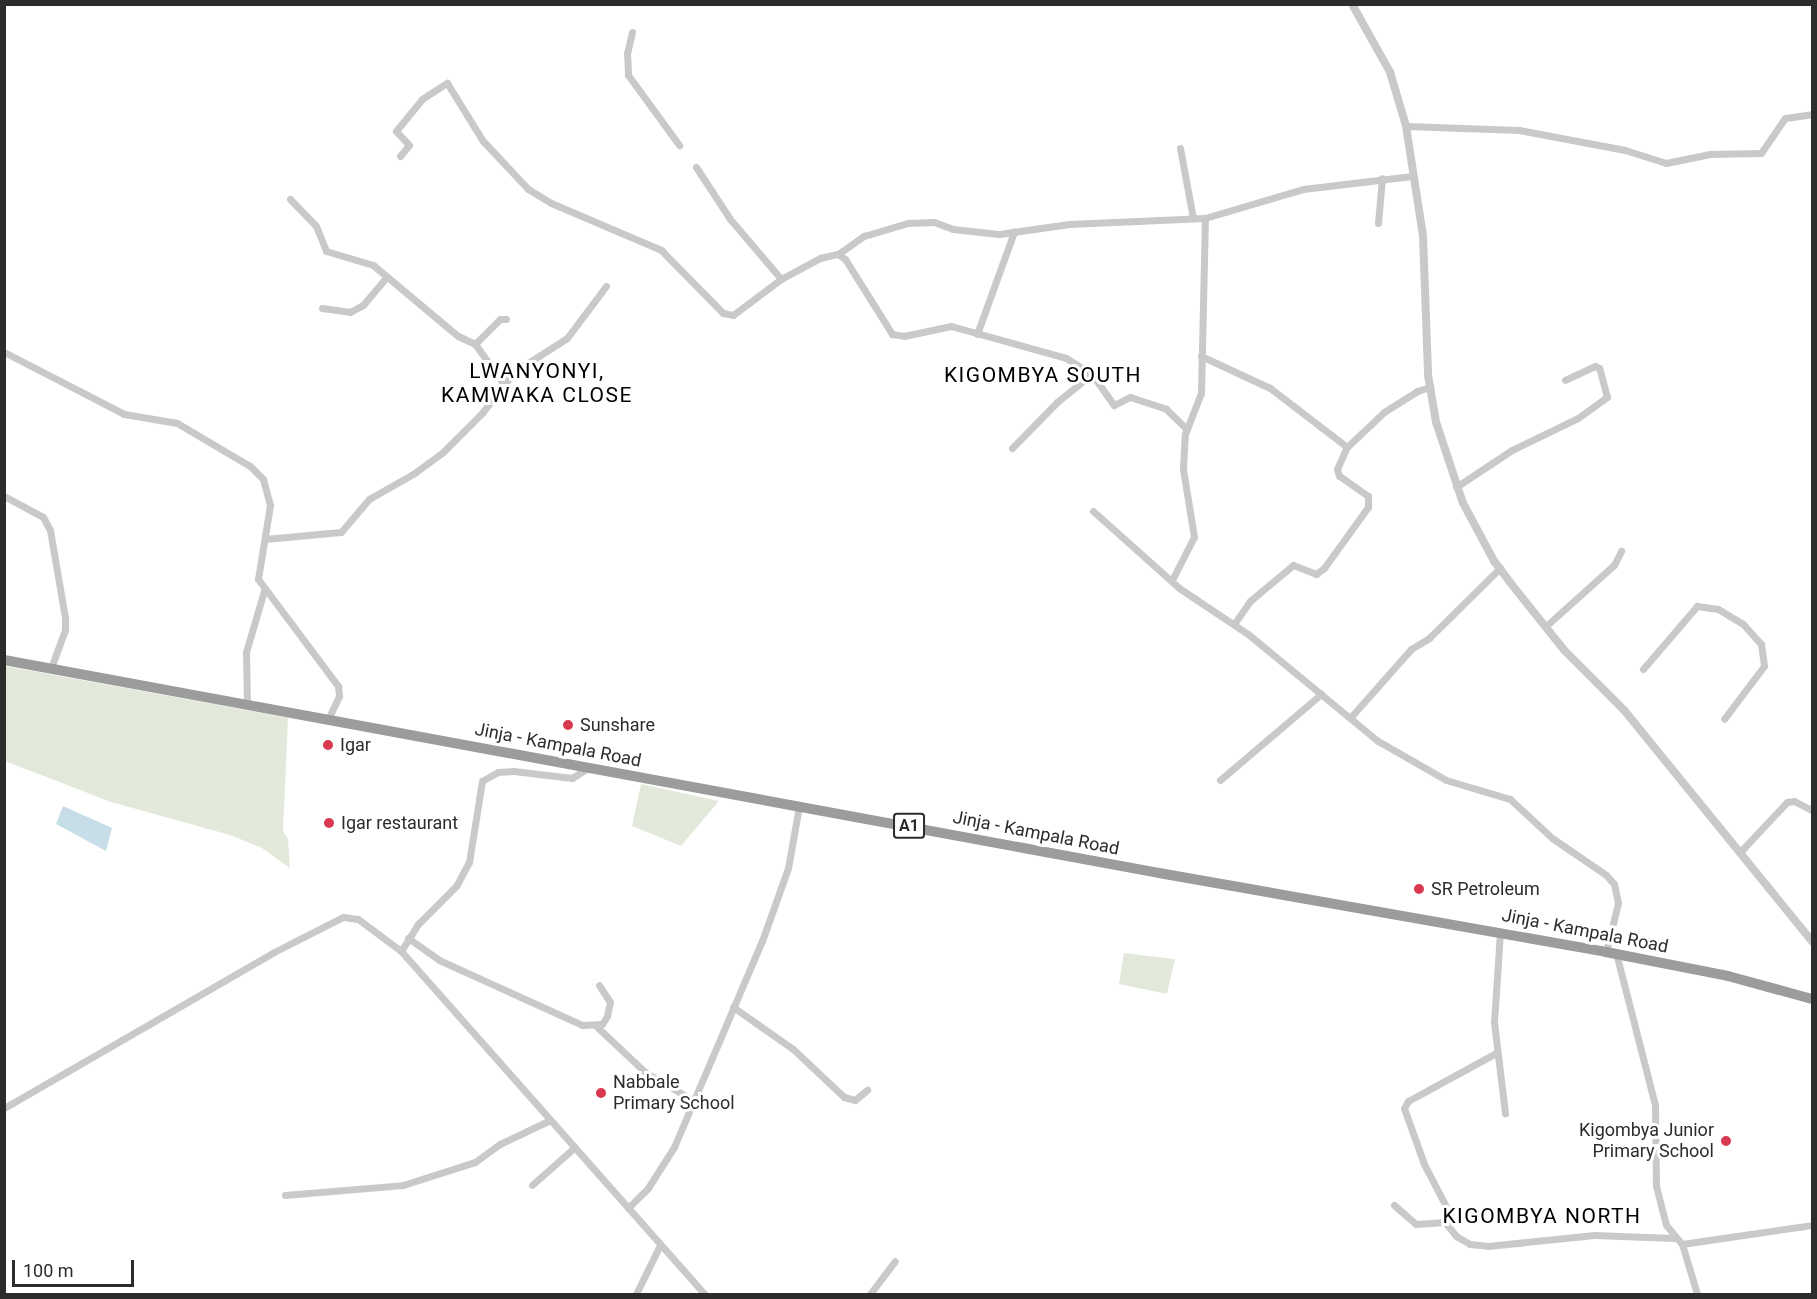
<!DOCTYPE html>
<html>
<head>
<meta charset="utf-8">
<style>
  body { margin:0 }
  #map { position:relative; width:1817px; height:1299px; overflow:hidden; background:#fff; font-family:Roboto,sans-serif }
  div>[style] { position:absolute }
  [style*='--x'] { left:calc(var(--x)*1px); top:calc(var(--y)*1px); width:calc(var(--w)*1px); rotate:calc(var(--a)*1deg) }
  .green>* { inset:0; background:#e3e9da }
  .water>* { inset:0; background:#c7dde7 }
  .minor>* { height:7px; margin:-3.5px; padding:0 3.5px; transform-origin:3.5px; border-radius:3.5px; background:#c9c9c9 }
  .tertiary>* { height:8px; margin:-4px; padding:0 4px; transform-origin:4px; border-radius:4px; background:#c9c9c9 }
  .trunk>* { height:10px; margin:-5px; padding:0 5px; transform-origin:5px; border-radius:5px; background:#9c9c9c }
  .dots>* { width:16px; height:16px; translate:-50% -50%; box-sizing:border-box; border:3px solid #fff; border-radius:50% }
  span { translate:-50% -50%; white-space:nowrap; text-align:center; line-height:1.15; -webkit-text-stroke:6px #fff; paint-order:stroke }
  .shield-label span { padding:2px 4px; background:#fff; border:2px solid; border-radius:4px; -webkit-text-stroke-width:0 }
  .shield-label { font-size:16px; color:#2c2c2c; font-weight:700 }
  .poi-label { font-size:18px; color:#2c2c2c }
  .left { translate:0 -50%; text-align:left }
  .right { translate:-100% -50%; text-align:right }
  .street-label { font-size:18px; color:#2c2c2c }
  .quarter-label { font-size:21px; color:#000; letter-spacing:1.5px }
  .frame { position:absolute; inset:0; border:6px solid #2c2c2c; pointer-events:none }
  .scale { position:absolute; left:12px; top:1260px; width:122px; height:27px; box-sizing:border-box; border:3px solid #2c2c2c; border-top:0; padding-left:8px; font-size:18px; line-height:21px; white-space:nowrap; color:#2c2c2c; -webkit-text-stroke:4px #fff; paint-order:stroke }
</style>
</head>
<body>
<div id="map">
  <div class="green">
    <i style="clip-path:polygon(5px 666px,288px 718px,283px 831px,288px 839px,290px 868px,262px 848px,230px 835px,111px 802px,5px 761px)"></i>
    <i style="clip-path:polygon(641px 784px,719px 801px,681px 846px,632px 826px)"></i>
    <i style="clip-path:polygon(1124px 953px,1175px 959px,1167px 994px,1119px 984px)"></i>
  </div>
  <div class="water">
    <i style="clip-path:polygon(63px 806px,112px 828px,106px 851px,56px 824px)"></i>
  </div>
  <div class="minor">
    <i style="--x:632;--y:32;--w:22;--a:103"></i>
    <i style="--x:627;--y:53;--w:22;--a:87"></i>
    <i style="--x:628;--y:75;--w:87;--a:53.9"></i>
    <i style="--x:1406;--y:126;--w:113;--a:2"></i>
    <i style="--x:1519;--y:130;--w:108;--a:10.7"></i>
    <i style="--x:1625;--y:150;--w:43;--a:17.6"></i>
    <i style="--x:1666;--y:163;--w:45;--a:-11.6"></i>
    <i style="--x:1710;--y:154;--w:51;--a:-1.1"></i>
    <i style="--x:1761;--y:153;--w:42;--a:-55.6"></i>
    <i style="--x:1785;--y:118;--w:27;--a:-8"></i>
    <i style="--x:1180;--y:148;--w:71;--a:79.5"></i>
    <i style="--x:400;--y:156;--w:14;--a:-51"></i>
    <i style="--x:409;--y:145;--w:19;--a:-133"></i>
    <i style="--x:396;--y:131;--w:41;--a:-50.9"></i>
    <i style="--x:422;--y:99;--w:30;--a:-33"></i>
    <i style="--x:447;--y:83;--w:68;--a:58.2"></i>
    <i style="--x:483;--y:141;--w:66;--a:46.8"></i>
    <i style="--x:528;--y:189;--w:27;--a:31"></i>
    <i style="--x:551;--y:203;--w:120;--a:23.1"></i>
    <i style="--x:661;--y:250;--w:88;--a:45.5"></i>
    <i style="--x:723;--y:313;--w:10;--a:11"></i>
    <i style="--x:733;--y:315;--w:60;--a:-36.9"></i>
    <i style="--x:696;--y:167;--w:62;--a:56.8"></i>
    <i style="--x:730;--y:219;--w:79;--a:49.6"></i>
    <i style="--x:781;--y:279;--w:44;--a:-28.3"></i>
    <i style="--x:820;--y:258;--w:18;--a:-13"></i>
    <i style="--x:838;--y:254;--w:32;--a:-35"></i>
    <i style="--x:864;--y:236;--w:46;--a:-16.5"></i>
    <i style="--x:908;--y:223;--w:26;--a:-2"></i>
    <i style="--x:934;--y:222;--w:20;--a:20"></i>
    <i style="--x:953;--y:229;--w:46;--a:6.2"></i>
    <i style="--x:999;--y:234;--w:71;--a:-8.1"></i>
    <i style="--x:1069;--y:224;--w:136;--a:-2.5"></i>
    <i style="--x:1205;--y:218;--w:102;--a:-16.5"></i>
    <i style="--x:1303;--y:189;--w:110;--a:-6.8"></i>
    <i style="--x:290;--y:199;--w:37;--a:46"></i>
    <i style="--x:316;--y:226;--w:27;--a:68"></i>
    <i style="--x:326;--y:251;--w:49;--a:16.6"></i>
    <i style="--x:373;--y:265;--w:111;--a:39.9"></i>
    <i style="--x:458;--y:336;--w:19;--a:25"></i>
    <i style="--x:1378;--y:223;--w:45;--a:-84.9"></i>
    <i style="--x:838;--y:254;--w:9;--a:36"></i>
    <i style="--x:845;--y:259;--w:89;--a:57.9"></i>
    <i style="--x:892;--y:334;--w:12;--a:9"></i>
    <i style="--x:904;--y:336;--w:48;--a:-12"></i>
    <i style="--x:951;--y:326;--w:119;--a:15.5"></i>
    <i style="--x:1066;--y:358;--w:31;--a:32"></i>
    <i style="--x:1092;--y:374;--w:38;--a:55"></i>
    <i style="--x:1114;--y:405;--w:18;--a:-27"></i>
    <i style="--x:1130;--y:397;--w:38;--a:18"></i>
    <i style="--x:1166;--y:409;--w:29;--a:44"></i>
    <i style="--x:322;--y:308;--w:28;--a:8"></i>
    <i style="--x:350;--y:312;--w:15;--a:-28"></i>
    <i style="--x:363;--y:305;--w:35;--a:-50"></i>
    <i style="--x:977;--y:334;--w:109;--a:-70.1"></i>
    <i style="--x:4;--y:352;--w:135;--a:27.3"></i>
    <i style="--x:124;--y:414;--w:54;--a:9.6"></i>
    <i style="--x:177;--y:423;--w:85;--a:30.5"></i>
    <i style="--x:250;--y:466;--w:18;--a:45"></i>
    <i style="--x:263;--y:479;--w:27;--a:75"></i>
    <i style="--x:270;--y:505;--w:75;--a:99.2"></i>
    <i style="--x:258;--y:579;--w:134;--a:53.2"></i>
    <i style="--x:338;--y:686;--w:10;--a:84"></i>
    <i style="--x:339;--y:696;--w:23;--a:115"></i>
    <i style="--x:1201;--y:356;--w:76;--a:24.9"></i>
    <i style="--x:1270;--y:388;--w:97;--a:37.5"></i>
    <i style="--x:1347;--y:447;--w:51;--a:-43.4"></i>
    <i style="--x:1384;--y:412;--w:39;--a:-32"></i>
    <i style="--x:1417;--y:391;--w:14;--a:-17"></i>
    <i style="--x:503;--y:383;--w:48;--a:-125.7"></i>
    <i style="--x:475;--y:344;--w:35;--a:-45"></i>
    <i style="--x:500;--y:319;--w:6;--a:0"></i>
    <i style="--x:1012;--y:448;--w:64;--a:-45.6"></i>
    <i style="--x:1057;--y:402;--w:45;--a:-38.7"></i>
    <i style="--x:1456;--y:487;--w:67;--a:-33.5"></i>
    <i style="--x:1512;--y:450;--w:73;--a:-25.9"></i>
    <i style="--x:1578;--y:418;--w:36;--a:-36"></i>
    <i style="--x:1607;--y:397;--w:30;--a:-105"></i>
    <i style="--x:1599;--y:368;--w:4;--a:-153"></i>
    <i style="--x:1595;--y:366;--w:33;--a:155"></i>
    <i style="--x:4;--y:496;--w:44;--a:28.3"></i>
    <i style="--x:43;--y:517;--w:15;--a:62"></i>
    <i style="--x:50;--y:530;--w:89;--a:80.3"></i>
    <i style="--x:65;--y:618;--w:12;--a:90"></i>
    <i style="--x:65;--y:630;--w:40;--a:110.2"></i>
    <i style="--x:1093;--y:511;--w:115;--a:41.8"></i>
    <i style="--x:1179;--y:588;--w:83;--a:33.7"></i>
    <i style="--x:1248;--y:634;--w:168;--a:39.5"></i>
    <i style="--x:1378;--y:741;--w:78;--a:29.8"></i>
    <i style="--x:1446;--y:780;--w:67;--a:16.5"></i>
    <i style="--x:1510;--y:799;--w:57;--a:42.9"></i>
    <i style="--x:1552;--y:838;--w:65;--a:34.4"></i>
    <i style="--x:1606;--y:875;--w:12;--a:48"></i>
    <i style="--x:1614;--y:884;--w:19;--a:78"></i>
    <i style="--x:1618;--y:903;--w:50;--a:103.8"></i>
    <i style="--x:265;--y:539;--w:76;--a:-5.3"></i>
    <i style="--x:341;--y:532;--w:43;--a:-49.7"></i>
    <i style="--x:369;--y:499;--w:51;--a:-29.6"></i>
    <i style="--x:413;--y:474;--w:37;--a:-36"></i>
    <i style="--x:443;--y:452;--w:55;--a:-45"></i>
    <i style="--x:482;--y:413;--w:52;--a:-52"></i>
    <i style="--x:514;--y:372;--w:63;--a:-32.7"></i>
    <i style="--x:567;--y:338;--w:65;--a:-53.1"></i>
    <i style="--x:1172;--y:580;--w:48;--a:-62.9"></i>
    <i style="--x:1194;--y:537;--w:69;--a:-99.2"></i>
    <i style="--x:1183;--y:469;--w:35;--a:-87"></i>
    <i style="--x:1185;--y:434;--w:44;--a:-68.7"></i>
    <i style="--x:1201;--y:393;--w:175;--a:-88.7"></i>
    <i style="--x:1234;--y:624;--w:28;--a:-55"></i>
    <i style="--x:1250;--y:601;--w:56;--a:-39.9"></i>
    <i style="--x:1293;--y:565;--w:25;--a:21"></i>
    <i style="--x:1316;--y:574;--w:10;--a:-37"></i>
    <i style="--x:1324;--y:568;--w:75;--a:-54.2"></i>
    <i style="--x:1368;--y:507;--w:11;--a:-90"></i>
    <i style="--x:1368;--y:496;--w:35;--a:-145"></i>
    <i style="--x:1339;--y:476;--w:7;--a:-106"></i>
    <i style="--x:1337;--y:469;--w:24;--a:-66"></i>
    <i style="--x:1546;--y:626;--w:91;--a:-41.9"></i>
    <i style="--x:1614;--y:565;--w:16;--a:-63"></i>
    <i style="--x:1643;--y:669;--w:83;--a:-49.4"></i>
    <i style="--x:1697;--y:606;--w:21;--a:8"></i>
    <i style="--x:1718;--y:609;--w:29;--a:31"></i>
    <i style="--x:1743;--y:624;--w:27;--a:48"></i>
    <i style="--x:1761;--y:644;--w:22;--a:82"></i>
    <i style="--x:1764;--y:666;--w:66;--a:127"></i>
    <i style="--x:247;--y:704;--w:52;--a:-91.1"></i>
    <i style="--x:246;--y:652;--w:64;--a:-73.6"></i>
    <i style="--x:1350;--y:718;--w:92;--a:-48.5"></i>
    <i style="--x:1411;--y:649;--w:21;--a:-31"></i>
    <i style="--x:1429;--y:638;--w:100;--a:-44.6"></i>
    <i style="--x:588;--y:768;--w:19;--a:148"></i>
    <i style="--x:572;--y:778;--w:59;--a:-173.2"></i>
    <i style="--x:513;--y:771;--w:15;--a:176"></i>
    <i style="--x:498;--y:772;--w:18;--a:151"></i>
    <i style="--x:482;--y:781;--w:82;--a:99.1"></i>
    <i style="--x:469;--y:862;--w:27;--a:118"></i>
    <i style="--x:456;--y:886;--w:54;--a:135"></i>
    <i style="--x:418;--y:924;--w:32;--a:122"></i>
    <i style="--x:401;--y:951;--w:458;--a:48.5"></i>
    <i style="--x:1220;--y:780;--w:133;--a:-40.4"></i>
    <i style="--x:1741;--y:851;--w:67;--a:-46.8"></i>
    <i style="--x:1787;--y:802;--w:7;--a:-8"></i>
    <i style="--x:1794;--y:801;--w:20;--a:27"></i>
    <i style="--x:1500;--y:932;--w:90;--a:93.8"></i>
    <i style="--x:1494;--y:1022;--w:92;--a:83.1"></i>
    <i style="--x:408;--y:938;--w:38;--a:35"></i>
    <i style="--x:439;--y:960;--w:157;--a:24.4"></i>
    <i style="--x:582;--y:1025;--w:20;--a:-3"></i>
    <i style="--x:602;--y:1024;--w:9;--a:-58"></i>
    <i style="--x:607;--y:1016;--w:14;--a:-78"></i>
    <i style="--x:610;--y:1002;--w:20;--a:-123"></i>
    <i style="--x:1616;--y:953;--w:157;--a:75.6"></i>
    <i style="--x:1655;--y:1105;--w:81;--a:89.3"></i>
    <i style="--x:1656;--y:1186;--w:40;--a:75.6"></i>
    <i style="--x:1666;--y:1225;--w:25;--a:50"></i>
    <i style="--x:1682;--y:1244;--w:52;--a:73.3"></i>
    <i style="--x:733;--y:1007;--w:73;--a:35"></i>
    <i style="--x:793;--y:1049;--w:70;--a:43.3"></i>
    <i style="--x:844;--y:1097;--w:11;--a:15"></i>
    <i style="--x:855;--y:1100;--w:16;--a:-40"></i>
    <i style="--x:596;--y:1026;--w:69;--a:43.2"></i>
    <i style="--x:646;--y:1073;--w:54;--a:29.9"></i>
    <i style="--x:4;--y:1108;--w:312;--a:-30"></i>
    <i style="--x:274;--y:952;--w:77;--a:-26.9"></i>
    <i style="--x:343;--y:917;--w:15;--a:8"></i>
    <i style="--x:358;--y:919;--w:54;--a:36.7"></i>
    <i style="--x:532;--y:1185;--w:57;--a:-41.5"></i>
    <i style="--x:285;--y:1195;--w:118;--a:-4.8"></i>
    <i style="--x:403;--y:1185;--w:76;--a:-17.7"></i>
    <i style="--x:475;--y:1162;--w:31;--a:-36"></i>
    <i style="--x:500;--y:1144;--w:55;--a:-25.6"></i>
    <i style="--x:1394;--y:1205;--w:29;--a:41"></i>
    <i style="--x:1416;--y:1224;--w:29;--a:-4"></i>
    <i style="--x:1445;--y:1222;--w:18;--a:52"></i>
    <i style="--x:1456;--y:1236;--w:16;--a:30"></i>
    <i style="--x:1470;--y:1244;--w:18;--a:6"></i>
    <i style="--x:1488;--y:1246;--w:107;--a:-5.9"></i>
    <i style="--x:1594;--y:1235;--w:80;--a:2.1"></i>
    <i style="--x:628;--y:1208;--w:28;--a:-45"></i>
    <i style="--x:648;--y:1188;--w:49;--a:-57.6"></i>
    <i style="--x:674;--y:1147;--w:224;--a:-66.9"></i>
    <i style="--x:762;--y:941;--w:77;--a:-70.4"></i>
    <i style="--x:788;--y:868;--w:63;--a:-79.9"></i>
    <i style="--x:1450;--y:1214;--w:56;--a:-117.5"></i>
    <i style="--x:1424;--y:1164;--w:59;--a:-109.7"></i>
    <i style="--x:1404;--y:1108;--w:8;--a:-60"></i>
    <i style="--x:1408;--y:1101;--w:100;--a:-28.6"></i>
    <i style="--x:1682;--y:1244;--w:131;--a:-8.3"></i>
    <i style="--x:636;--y:1294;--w:52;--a:-63.9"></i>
    <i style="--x:870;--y:1294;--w:41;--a:-52.9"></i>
  </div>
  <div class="tertiary">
    <i style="--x:1352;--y:4;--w:78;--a:60.8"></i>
    <i style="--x:1390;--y:72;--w:56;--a:73.5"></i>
    <i style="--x:1406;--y:126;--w:111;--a:81.2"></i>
    <i style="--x:1423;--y:236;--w:139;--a:87.9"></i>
    <i style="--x:1428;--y:375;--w:48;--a:80.3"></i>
    <i style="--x:1436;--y:422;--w:85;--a:71.6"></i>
    <i style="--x:1463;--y:503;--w:66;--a:61.9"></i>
    <i style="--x:1494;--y:561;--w:25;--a:53"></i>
    <i style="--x:1509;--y:581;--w:88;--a:51.4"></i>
    <i style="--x:1564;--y:650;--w:85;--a:45"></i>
    <i style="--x:1624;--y:710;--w:298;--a:50.9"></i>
  </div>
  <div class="trunk">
    <i style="--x:4;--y:660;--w:1174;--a:10.45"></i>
    <i style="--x:1159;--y:873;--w:454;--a:10"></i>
    <i style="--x:1606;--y:952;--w:124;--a:11.1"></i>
    <i style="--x:1728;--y:976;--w:87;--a:15.3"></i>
  </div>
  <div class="dots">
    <i style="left:568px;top:725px;background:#d83850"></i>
    <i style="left:328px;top:745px;background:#d83850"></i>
    <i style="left:329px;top:823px;background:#d83850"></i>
    <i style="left:1419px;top:889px;background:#d83850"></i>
    <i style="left:601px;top:1093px;background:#d83850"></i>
    <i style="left:1726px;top:1141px;background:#d83850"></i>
  </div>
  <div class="shield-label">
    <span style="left:909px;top:826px">A1</span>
  </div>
  <div class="poi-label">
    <span class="left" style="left:580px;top:725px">Sunshare</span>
    <span class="left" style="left:340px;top:745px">Igar</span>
    <span class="left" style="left:341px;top:823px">Igar restaurant</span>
    <span class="left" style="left:1431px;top:889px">SR Petroleum</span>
    <span class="left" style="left:613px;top:1093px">Nabbale<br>Primary School</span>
    <span class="right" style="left:1714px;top:1141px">Kigombya Junior<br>Primary School</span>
  </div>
  <div class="street-label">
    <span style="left:558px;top:745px;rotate:11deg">Jinja - Kampala Road</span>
    <span style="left:1036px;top:833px;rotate:11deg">Jinja - Kampala Road</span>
    <span style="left:1585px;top:931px;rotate:11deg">Jinja - Kampala Road</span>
  </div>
  <div class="quarter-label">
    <span style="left:537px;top:383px">LWANYONYI,<br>KAMWAKA CLOSE</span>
    <span style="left:1043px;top:375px">KIGOMBYA SOUTH</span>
    <span style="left:1542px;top:1216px">KIGOMBYA NORTH</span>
  </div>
  <div class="frame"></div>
  <div class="scale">100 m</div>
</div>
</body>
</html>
